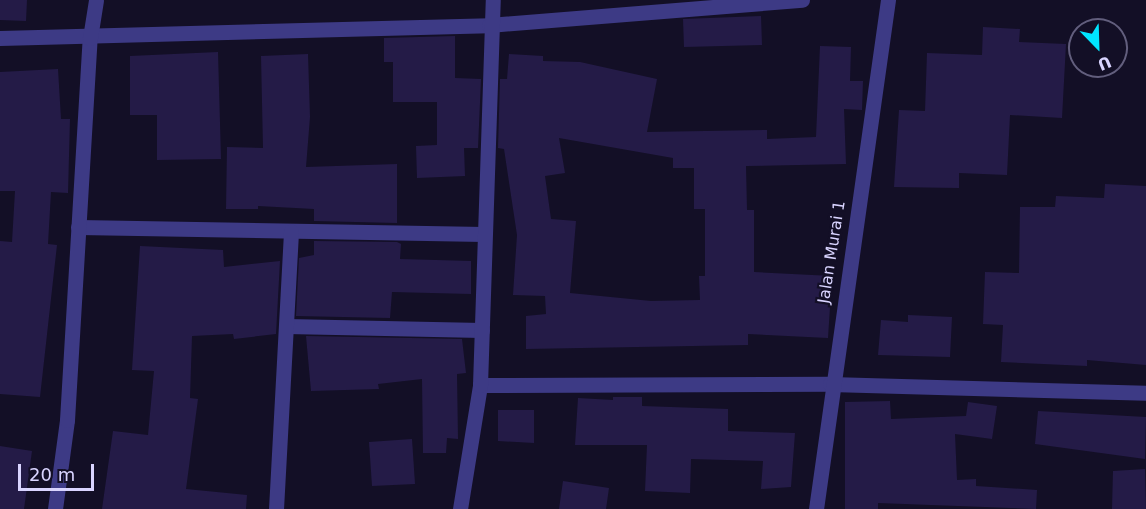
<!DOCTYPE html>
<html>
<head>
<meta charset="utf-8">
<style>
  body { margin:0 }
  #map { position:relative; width:1146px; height:509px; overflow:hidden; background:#130f26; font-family:"DejaVu Sans",sans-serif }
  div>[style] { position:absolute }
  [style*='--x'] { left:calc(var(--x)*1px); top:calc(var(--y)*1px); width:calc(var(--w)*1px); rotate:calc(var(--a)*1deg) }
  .building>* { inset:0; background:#241b47 }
  .minor>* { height:15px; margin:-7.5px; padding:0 7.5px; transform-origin:7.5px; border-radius:7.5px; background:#3d3a85 }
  span { translate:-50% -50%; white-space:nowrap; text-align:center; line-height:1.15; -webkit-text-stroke:4.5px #130f26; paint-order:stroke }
  .street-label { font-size:16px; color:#d9d4ff }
  .north { position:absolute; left:1068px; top:18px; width:60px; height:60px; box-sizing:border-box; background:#130f26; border:2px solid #625e7d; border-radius:50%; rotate:157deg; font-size:16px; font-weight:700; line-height:24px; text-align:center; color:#d9d4ff }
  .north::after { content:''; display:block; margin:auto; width:21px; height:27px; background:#00e5ff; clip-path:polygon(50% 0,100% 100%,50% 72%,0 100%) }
  .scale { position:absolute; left:18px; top:464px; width:76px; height:27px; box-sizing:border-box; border:3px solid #d9d4ff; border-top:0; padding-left:8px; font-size:18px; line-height:21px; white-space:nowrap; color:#d9d4ff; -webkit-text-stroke:4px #130f26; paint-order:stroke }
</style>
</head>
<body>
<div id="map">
  <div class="building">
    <i style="clip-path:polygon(0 0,27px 0,26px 21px,0 20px)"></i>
    <i style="clip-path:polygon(761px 16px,762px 45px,684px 47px,683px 19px)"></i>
    <i style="clip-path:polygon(983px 27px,1020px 29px,1019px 42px,1066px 44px,1062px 118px,1010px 115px,1007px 175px,959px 173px,959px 188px,894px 187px,899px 110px,925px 111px,927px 53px,982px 55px)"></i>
    <i style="clip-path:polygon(455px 36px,455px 78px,481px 79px,478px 148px,464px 148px,465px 176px,417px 178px,416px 146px,437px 145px,437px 102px,393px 102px,393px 62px,384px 62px,384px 38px)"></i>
    <i style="clip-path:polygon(evenodd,820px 46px,851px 47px,850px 81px,863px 81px,862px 110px,844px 109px,846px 164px,746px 166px,747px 210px,754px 210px,754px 272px,832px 276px,828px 338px,748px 334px,748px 345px,526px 349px,526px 316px,546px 314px,545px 296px,513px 295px,517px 235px,504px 149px,498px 148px,500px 79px,507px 79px,509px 54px,543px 56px,543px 61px,580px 62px,657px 79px,647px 132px,767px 130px,767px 139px,816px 137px,820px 46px,559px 138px,673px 158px,673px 168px,694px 168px,694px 209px,705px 209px,705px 276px,699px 276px,700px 300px,651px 301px,570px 293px,576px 221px,551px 219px,545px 176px,565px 173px,559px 138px)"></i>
    <i style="clip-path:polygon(218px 52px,221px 159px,157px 160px,157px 115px,130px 115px,130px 56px)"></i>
    <i style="clip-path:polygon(308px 54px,310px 117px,306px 167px,397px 164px,397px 223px,314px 221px,314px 209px,258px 206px,258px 209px,226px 209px,227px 147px,263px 148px,261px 56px)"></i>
    <i style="clip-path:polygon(58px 69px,61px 119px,70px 119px,68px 193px,51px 192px,48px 244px,57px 245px,40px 397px,0 394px,0 241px,12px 242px,15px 191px,0 191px,0 72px)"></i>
    <i style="clip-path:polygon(1105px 184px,1146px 186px,1146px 365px,1087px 360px,1087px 366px,1001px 362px,1003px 325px,983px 324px,985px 272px,1019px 273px,1020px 207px,1055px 207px,1056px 196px,1104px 198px)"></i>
    <i style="clip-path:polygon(314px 241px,397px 242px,401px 244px,400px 259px,471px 261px,471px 294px,392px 292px,390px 318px,296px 316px,299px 258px,314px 255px)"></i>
    <i style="clip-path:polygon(140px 246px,223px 250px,224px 267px,280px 261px,276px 334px,234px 339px,233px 334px,192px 336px,190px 398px,198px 399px,186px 489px,247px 495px,246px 509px,102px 509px,113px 431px,148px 435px,154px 371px,132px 370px)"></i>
    <i style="clip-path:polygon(908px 315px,952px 317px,950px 357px,878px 355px,881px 320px,908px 322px)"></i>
    <i style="clip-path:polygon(306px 336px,462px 339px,466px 373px,457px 374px,458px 439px,447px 438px,446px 453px,423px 453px,422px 379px,378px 384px,379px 389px,311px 391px)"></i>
    <i style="clip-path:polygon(613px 397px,642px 397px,642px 406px,728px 409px,728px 431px,795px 433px,791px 487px,761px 489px,763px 461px,691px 459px,690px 493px,645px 491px,647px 445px,575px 445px,578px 398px,613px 400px)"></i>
    <i style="clip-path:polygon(890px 401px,891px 419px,966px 416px,968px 402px,997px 406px,992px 439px,955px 434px,957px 480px,976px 479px,976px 486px,1037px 490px,1036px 509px,878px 503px,878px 509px,845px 509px,845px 402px)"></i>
    <i style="clip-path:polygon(498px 410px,534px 410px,534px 443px,498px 441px)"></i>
    <i style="clip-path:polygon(1038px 411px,1146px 417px,1145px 459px,1035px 444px)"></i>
    <i style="clip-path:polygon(412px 439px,415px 484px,372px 486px,369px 442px)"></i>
    <i style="clip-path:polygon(0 446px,32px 451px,24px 509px,0 509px)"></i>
    <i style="clip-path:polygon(1145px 469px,1146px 509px,1112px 509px,1113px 471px)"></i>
    <i style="clip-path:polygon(563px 481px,609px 488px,606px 509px,559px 509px)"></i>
  </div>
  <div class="minor">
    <i style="--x:0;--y:38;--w:489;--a:-1.5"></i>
    <i style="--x:489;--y:25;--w:314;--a:-4.6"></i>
    <i style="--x:78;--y:227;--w:406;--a:1"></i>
    <i style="--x:286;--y:326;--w:196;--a:1.2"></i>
    <i style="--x:480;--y:385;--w:350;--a:-0.2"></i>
    <i style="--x:830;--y:384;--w:316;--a:1.6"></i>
    <i style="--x:55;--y:509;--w:90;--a:-82.3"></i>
    <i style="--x:67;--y:420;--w:383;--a:-86.6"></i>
    <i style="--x:90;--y:38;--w:38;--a:-81"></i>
    <i style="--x:276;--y:509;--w:278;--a:-86.9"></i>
    <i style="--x:460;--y:509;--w:126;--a:-80.8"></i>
    <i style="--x:480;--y:385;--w:385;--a:-88.1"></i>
    <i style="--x:816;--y:509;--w:514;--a:-81.95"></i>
  </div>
  <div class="street-label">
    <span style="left:832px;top:252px;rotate:-81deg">Jalan Murai 1</span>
  </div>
  <div class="north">U</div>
  <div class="scale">20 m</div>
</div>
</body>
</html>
